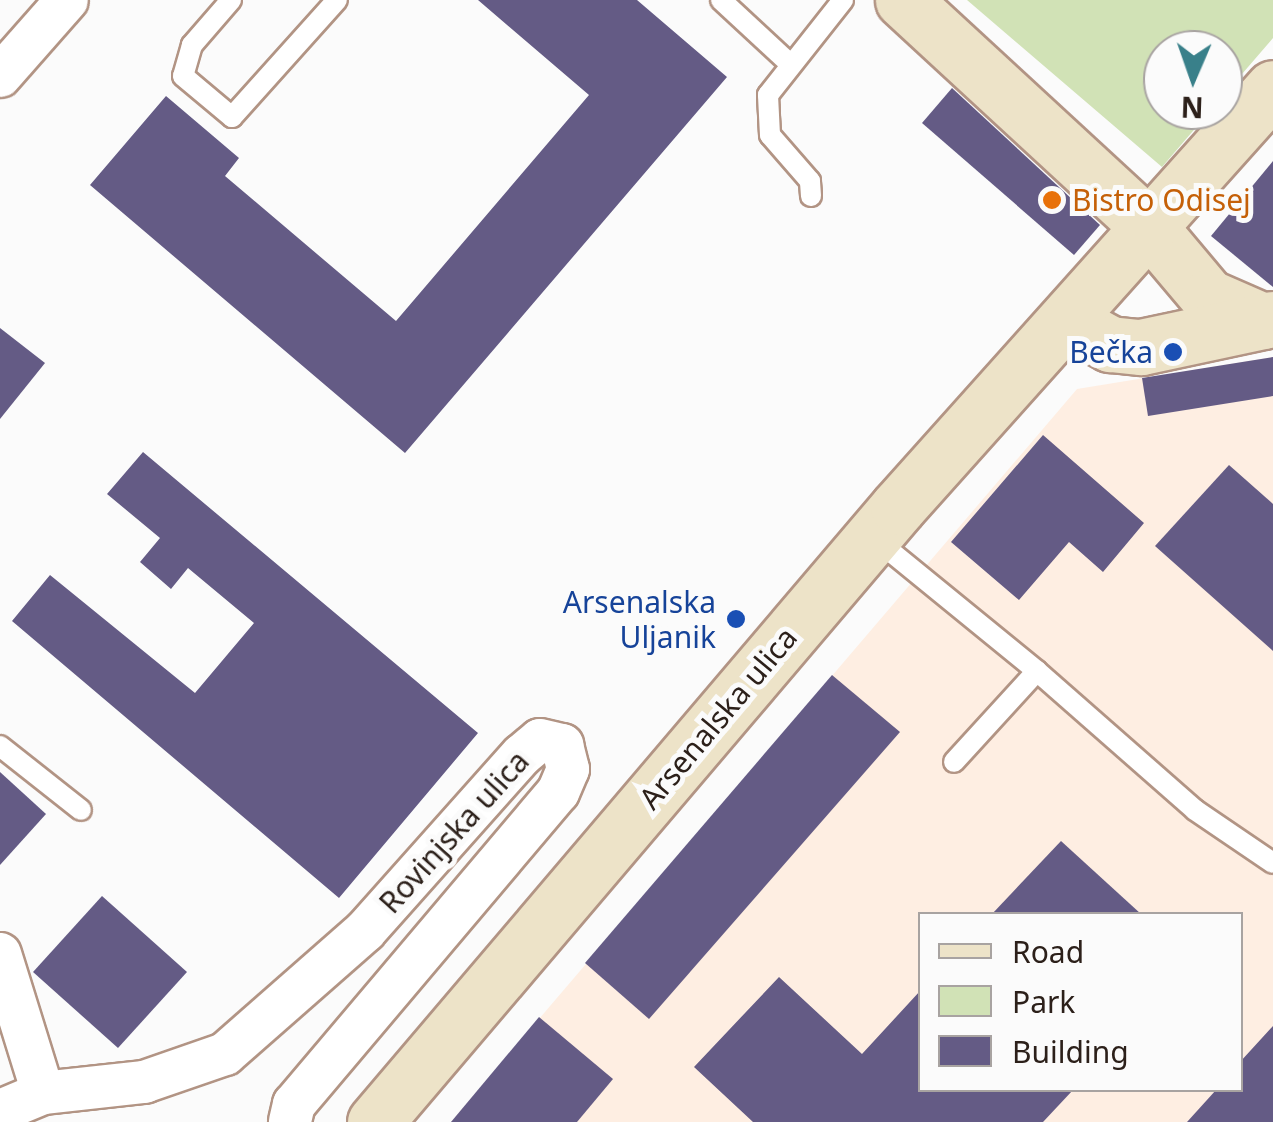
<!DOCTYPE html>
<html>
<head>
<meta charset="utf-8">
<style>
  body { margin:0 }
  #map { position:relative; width:1273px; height:1122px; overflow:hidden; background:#fbfbfb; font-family:"Noto Sans",sans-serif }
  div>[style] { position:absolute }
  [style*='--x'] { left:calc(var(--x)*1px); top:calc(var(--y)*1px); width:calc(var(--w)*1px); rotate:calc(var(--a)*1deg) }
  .industrial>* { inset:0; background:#feeee2 }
  .green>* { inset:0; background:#d1e2b6 }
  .building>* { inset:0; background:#645b85 }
  .roads { filter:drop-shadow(2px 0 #b29484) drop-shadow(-2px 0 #b29484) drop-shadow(0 2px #b29484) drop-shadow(0 -2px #b29484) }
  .lane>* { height:20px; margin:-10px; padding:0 10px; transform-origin:10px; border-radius:10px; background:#fff }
  .street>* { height:42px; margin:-21px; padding:0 21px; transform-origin:21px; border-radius:21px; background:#fff }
  .secondary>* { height:55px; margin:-27.5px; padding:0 27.5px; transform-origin:27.5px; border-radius:27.5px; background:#ede3c8 }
  .dots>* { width:28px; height:28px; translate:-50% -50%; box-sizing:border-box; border:5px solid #fbfbfb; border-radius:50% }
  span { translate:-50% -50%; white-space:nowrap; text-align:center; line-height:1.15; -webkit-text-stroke:10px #fbfbfb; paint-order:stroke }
  .food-label { font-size:30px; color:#c56008 }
  .left { translate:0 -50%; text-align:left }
  .transit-label { font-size:30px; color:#164399 }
  .right { translate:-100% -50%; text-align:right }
  .street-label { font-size:30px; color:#2c201a }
  .legend { position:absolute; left:918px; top:912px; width:325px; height:180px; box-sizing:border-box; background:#fbfbfb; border:2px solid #a8a3a1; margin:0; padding:12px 18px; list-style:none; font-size:30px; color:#2c201a }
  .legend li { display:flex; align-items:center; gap:20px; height:50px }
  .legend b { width:50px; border:2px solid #a8a3a1 }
  .north { position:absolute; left:1143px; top:30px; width:100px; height:100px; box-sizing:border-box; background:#fbfbfb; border:2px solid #a8a3a1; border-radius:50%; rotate:182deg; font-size:28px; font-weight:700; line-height:40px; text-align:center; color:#2c201a }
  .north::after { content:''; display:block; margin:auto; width:35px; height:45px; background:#39808a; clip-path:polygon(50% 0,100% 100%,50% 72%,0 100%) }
</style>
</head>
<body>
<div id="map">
  <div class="industrial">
    <i style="clip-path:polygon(evenodd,1273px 357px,1273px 1122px,451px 1122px,1077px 389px,1273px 357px,920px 914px,1240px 914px,1240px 1090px,920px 1090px,920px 914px)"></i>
  </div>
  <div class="green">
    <i style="clip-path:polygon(967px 0,1273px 0,1273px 38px,1223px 96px,1223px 50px,1163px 50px,1163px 110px,1211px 110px,1162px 167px)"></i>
  </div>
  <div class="building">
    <i style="clip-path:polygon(478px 0,637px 0,727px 77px,405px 453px,90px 185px,166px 96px,239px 158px,225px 176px,396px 321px,589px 95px)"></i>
    <i style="clip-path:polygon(952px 88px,1100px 225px,1074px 255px,922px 123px)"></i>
    <i style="clip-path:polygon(1273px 161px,1273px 287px,1211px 236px)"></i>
    <i style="clip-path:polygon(0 328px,45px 363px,0 419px)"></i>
    <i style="clip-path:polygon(1273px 357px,1273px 396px,1148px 416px,1142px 378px)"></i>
    <i style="clip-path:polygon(1043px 435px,1144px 523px,1103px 572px,1069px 542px,1019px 600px,951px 542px)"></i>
    <i style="clip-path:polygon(143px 452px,478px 733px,339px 898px,12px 621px,50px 575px,195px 693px,254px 623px,188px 568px,171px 589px,140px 562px,160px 538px,107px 494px)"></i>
    <i style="clip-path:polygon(1229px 465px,1273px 504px,1273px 651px,1155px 546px)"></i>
    <i style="clip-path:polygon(832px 675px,900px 732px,649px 1019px,585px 963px)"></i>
    <i style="clip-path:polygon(0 772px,46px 814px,0 865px)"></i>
    <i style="clip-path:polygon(1061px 841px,1141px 914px,992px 914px)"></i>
    <i style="clip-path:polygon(102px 896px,187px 972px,118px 1048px,33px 972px)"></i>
    <i style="clip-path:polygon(779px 977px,862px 1054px,920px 991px,920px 1090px,1073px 1090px,1043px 1122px,753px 1122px,694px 1067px)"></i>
    <i style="clip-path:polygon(539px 1017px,613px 1079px,577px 1122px,451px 1122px)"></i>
    <i style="clip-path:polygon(1273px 1026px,1273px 1122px,1187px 1122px,1216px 1090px,1240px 1090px,1240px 1062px)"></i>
  </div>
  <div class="roads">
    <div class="lane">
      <i style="--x:231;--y:0;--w:60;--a:130.9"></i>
      <i style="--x:192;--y:45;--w:32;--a:106"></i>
      <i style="--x:183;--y:76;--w:64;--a:39.9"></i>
      <i style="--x:232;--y:117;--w:157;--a:-48.1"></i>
      <i style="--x:721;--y:0;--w:93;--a:42.8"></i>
      <i style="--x:811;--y:196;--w:15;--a:-94"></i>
      <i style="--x:810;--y:181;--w:61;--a:-131"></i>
      <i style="--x:770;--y:135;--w:40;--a:-92.9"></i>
      <i style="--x:768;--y:95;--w:121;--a:-51.7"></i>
      <i style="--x:874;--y:538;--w:210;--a:39.2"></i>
      <i style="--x:1037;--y:671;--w:123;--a:132.4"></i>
      <i style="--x:1037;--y:671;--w:210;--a:41.3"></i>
      <i style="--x:1195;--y:810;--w:94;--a:34.2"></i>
      <i style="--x:0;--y:746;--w:103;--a:38.3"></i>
    </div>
    <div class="street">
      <i style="--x:0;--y:76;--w:101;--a:-48.6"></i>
      <i style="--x:0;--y:954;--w:145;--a:72.8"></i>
      <i style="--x:0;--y:1111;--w:47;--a:-22.7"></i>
      <i style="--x:43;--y:1093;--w:102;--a:-6.2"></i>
      <i style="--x:144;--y:1082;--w:86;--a:-19.1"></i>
      <i style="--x:225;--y:1054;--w:186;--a:-41.3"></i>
      <i style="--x:365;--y:931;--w:236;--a:-48.3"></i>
      <i style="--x:522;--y:755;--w:23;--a:-40"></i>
      <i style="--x:540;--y:740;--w:23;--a:13"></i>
      <i style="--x:562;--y:745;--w:25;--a:76"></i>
      <i style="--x:568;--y:769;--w:25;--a:113"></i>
      <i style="--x:558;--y:792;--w:409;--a:130.2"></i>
      <i style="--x:294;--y:1104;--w:18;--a:103"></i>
    </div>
    <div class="secondary">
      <i style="--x:903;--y:0;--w:335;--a:42.7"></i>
      <i style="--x:1149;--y:227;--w:92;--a:49.9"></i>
      <i style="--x:1208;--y:297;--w:60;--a:23.6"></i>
      <i style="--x:1070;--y:322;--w:46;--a:28.8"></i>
      <i style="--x:1110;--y:344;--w:31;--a:6"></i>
      <i style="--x:1141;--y:347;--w:135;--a:-12"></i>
      <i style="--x:375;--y:1122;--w:807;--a:-49.62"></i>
      <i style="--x:898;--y:507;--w:562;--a:-48.17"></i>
    </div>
  </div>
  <div class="dots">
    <i style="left:1052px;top:200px;background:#e8710a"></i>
    <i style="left:1173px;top:352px;background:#1a4fb4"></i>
    <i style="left:736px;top:619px;background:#1a4fb4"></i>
  </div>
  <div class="food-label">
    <span class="left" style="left:1072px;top:200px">Bistro Odisej</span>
  </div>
  <div class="transit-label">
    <span class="right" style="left:1153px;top:352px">Bečka</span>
    <span class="right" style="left:716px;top:619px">Arsenalska<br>Uljanik</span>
  </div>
  <div class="street-label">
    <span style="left:718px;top:718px;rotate:-50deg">Arsenalska ulica</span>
    <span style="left:454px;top:832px;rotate:-48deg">Rovinjska ulica</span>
  </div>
  <ul class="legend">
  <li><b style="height:12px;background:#ede3c8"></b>Road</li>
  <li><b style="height:28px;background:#d1e2b6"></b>Park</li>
  <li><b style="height:28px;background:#645b85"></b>Building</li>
  </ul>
  <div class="north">N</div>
</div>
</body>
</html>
